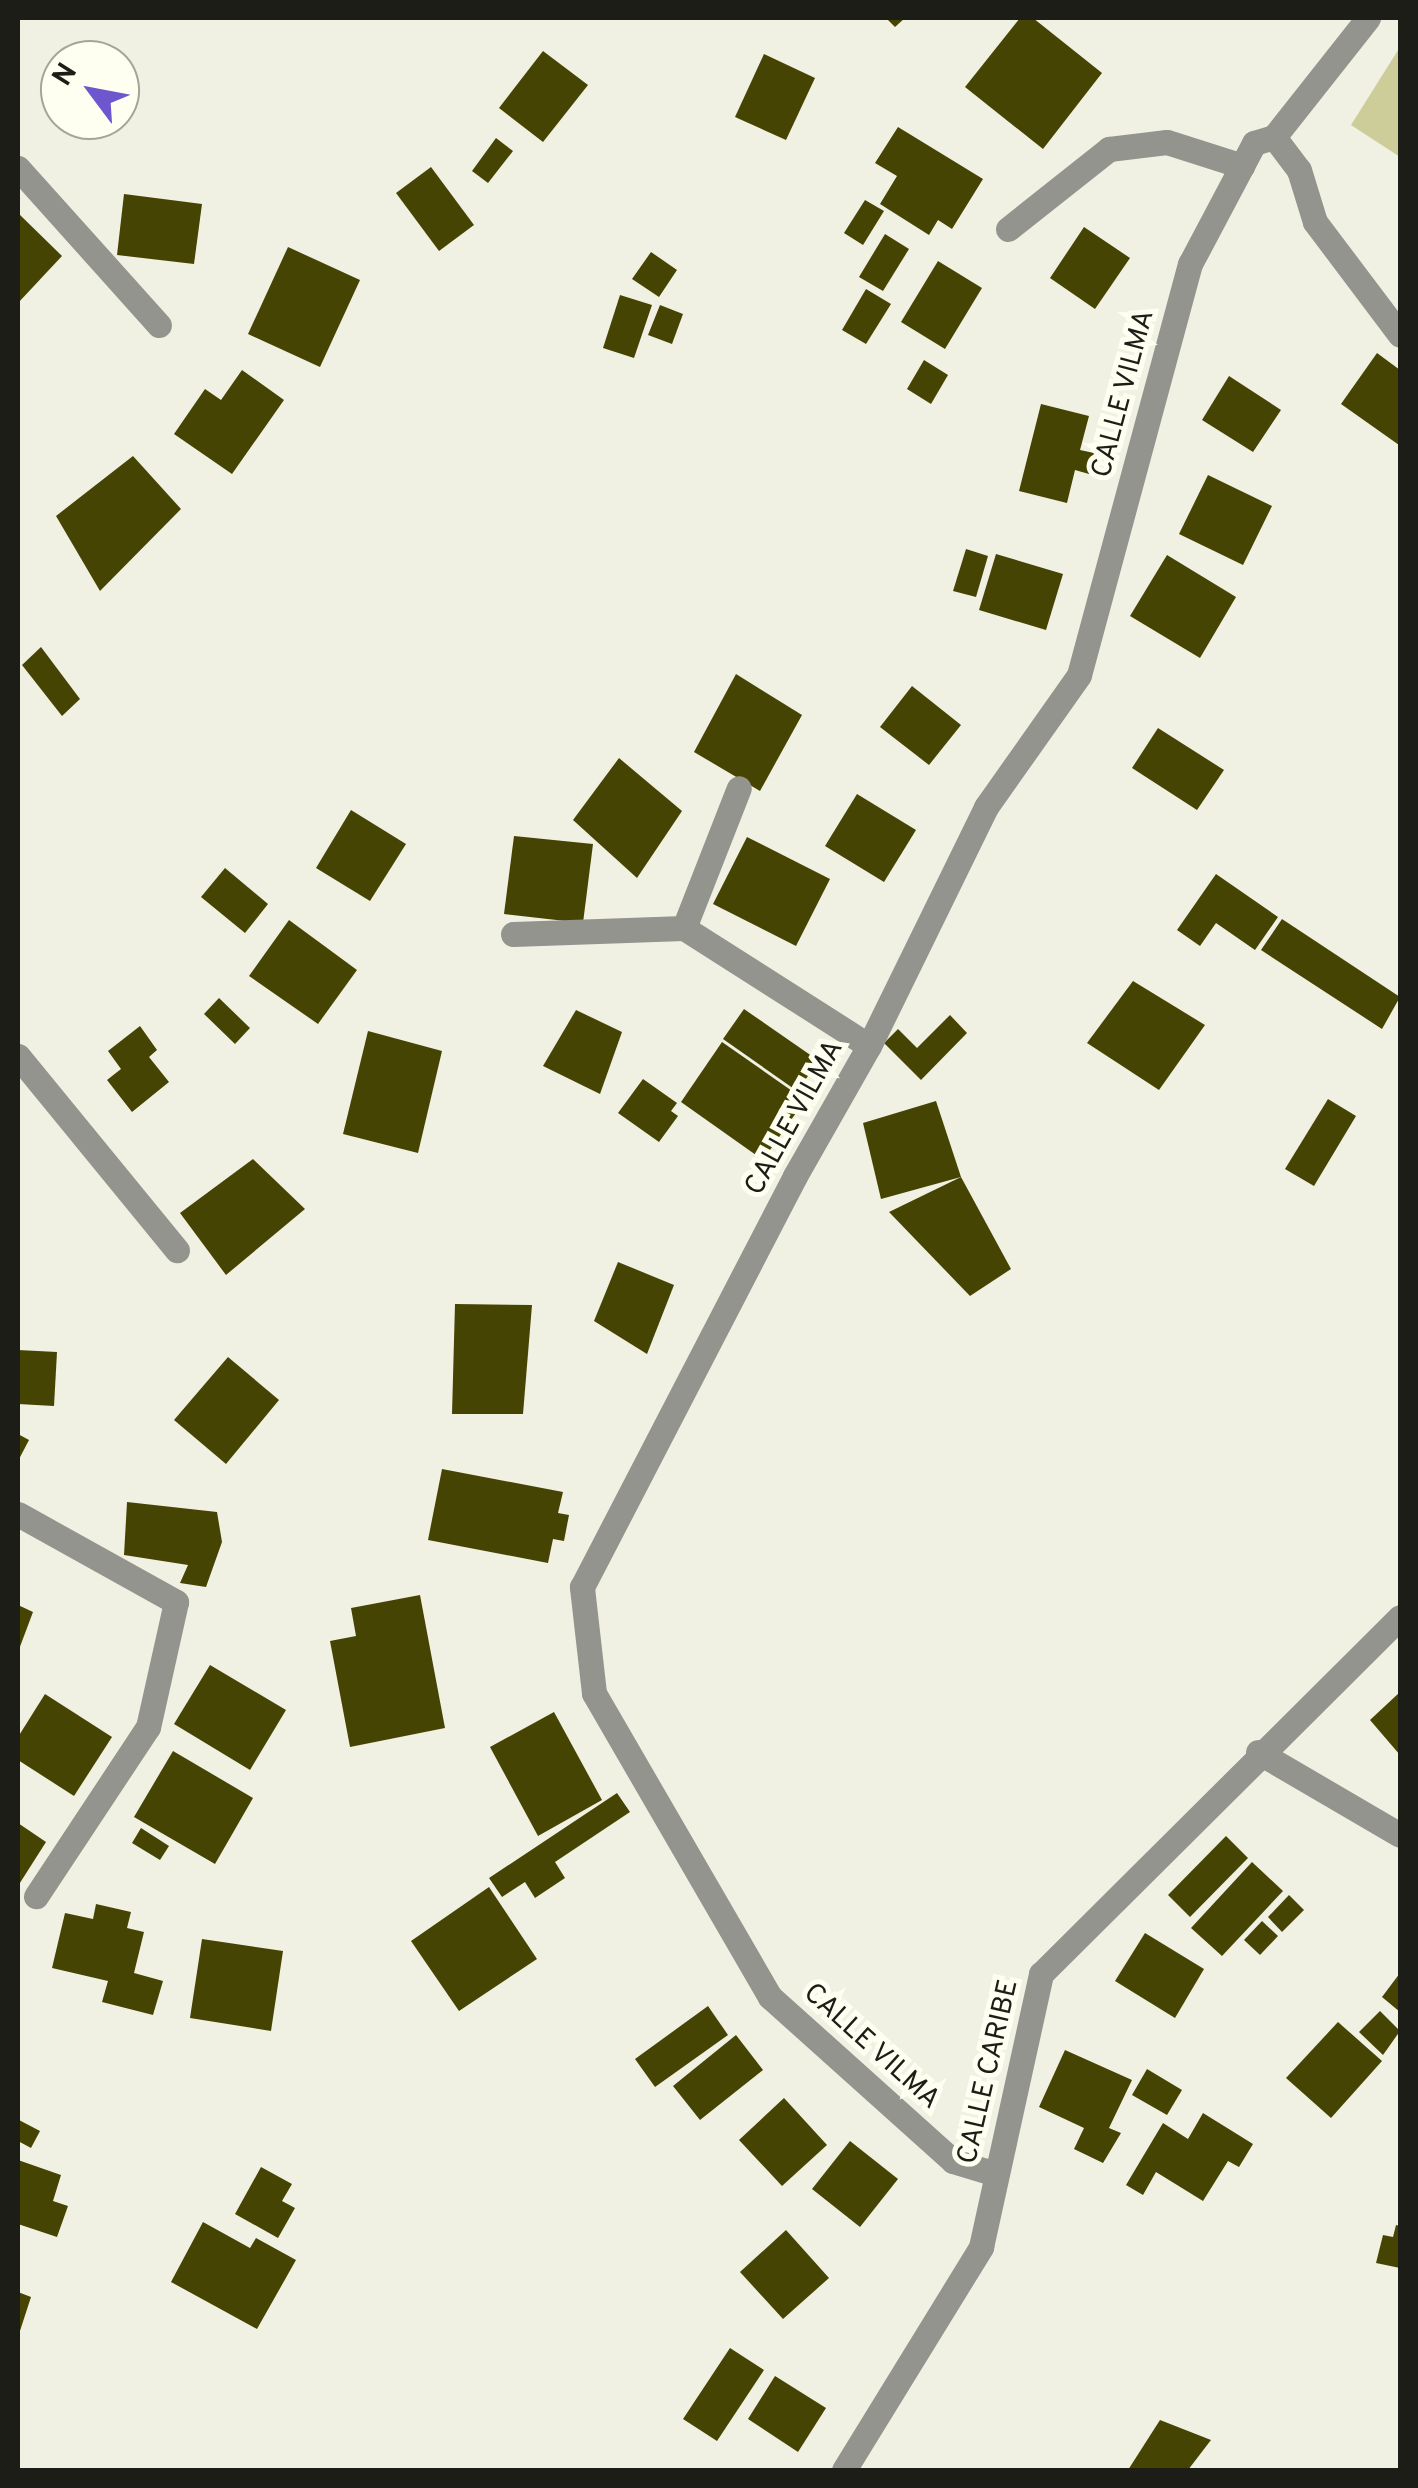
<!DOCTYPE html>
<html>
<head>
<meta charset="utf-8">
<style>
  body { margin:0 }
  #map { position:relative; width:1418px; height:2488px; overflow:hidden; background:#f1f1e3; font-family:Overpass,sans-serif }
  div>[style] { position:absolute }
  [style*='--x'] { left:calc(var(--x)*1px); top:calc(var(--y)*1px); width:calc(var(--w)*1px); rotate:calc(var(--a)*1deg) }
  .green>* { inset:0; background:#cdcd99 }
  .building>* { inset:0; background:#464402 }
  .minor>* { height:25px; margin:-12.5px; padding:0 12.5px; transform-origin:12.5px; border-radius:12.5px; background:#93948e }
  span { translate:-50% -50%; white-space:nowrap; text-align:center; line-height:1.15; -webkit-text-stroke:10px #fefff0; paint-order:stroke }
  .street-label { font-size:28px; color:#1d1d18 }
  .frame { position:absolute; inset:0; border:20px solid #1d1d18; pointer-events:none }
  .north { position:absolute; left:40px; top:40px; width:100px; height:100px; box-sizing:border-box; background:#fefff0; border:2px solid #a4a59a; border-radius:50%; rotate:302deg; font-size:28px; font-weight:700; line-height:40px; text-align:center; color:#1d1d18 }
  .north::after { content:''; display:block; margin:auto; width:35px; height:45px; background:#6e56cf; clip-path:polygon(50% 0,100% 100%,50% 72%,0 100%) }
</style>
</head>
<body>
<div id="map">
  <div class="green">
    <i style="clip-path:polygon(1400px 47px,1400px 157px,1351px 125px)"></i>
  </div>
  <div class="building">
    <i style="clip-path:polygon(886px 18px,905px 18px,895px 27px)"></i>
    <i style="clip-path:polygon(1020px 18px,1033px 18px,1102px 73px,1043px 149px,965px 87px)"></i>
    <i style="clip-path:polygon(543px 51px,588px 85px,543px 142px,499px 108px)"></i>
    <i style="clip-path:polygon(764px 54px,815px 78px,786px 140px,735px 117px)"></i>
    <i style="clip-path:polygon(898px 127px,983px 179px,952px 229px,938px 220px,929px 235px,880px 204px,897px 176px,875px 163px)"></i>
    <i style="clip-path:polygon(496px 138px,513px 151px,488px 183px,472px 171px)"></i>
    <i style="clip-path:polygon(431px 167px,474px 225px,439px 251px,396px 193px)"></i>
    <i style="clip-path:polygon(124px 194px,202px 204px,194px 264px,117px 255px)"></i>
    <i style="clip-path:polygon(865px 200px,884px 211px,863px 245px,844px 233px)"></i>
    <i style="clip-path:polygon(18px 213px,62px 256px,18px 303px)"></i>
    <i style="clip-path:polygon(1084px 227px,1130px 258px,1095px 309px,1050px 278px)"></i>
    <i style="clip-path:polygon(885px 234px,909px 249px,883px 291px,859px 277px)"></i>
    <i style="clip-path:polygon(288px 247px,360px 280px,320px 367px,248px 334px)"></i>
    <i style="clip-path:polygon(651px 252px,677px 270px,659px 297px,632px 279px)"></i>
    <i style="clip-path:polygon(938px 261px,982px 288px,945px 349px,901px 322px)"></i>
    <i style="clip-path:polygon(866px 289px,891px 304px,866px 344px,842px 330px)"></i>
    <i style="clip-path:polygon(620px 295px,652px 305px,634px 358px,603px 348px)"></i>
    <i style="clip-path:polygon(660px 305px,683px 314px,672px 344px,648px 335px)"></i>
    <i style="clip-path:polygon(1377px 353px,1400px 370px,1399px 445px,1341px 404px)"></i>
    <i style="clip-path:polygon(924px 360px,948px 375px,931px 404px,907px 389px)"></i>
    <i style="clip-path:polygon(242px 370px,284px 400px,232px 474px,174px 434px,205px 389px,221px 400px)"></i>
    <i style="clip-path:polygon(1229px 376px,1281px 410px,1253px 452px,1202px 420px)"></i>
    <i style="clip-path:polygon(1041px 404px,1089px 416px,1080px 450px,1094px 453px,1089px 474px,1075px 470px,1067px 503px,1019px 491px)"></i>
    <i style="clip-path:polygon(133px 456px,181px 509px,100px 591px,56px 516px)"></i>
    <i style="clip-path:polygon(1208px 475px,1272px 506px,1243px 565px,1179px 534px)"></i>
    <i style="clip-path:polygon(966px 549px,988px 556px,976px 597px,953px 591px)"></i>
    <i style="clip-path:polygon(996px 554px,1063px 574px,1046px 630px,979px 610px)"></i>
    <i style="clip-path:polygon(1167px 555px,1236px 597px,1200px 658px,1130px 616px)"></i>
    <i style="clip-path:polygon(41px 647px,80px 699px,62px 716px,22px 665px)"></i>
    <i style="clip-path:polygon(736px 674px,802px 715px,760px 791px,694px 752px)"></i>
    <i style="clip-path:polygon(912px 686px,961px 725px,929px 765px,880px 727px)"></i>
    <i style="clip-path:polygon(1158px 728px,1224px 770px,1197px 810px,1132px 768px)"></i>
    <i style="clip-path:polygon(619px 758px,682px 811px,637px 878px,573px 820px)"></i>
    <i style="clip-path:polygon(857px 794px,916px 830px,884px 882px,825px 846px)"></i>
    <i style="clip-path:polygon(351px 810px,406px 844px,370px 901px,316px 868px)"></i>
    <i style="clip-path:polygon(514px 836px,593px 844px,583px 923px,504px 914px)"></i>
    <i style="clip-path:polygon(747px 837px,830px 879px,796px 946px,713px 904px)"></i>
    <i style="clip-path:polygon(225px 868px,268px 904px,245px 933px,201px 897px)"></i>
    <i style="clip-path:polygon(1216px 874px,1278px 917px,1255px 950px,1216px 923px,1200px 946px,1177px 930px)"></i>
    <i style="clip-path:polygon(1282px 919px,1400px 997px,1382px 1029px,1261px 950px)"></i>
    <i style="clip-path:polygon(289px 920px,357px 970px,318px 1024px,249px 976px)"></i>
    <i style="clip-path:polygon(1133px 981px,1205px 1025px,1159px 1090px,1087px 1043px)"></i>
    <i style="clip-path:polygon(219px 998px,250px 1028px,235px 1044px,204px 1014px)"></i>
    <i style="clip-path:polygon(744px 1009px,819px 1061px,797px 1091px,723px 1039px)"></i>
    <i style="clip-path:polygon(576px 1010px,622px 1032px,600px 1094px,543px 1066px)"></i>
    <i style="clip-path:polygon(950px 1015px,967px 1033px,921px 1080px,884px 1043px,898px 1029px,917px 1048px)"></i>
    <i style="clip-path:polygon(140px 1026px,157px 1050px,149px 1057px,169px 1082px,132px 1112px,107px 1080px,121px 1069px,108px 1051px)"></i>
    <i style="clip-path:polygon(368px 1031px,442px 1051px,418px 1153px,343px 1134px)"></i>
    <i style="clip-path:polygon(722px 1042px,805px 1100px,763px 1160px,681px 1102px)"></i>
    <i style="clip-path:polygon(643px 1079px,677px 1103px,671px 1111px,678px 1116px,659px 1142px,618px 1113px)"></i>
    <i style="clip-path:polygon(1328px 1099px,1356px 1116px,1314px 1186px,1285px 1169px)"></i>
    <i style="clip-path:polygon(936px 1101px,961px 1177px,881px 1199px,863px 1123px)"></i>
    <i style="clip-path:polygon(253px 1159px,305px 1209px,226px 1275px,180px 1213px)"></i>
    <i style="clip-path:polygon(961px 1177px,1011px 1269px,970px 1296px,889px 1212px)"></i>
    <i style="clip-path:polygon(618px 1262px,674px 1285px,647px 1354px,594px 1321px)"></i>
    <i style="clip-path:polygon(455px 1304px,532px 1305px,523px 1414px,452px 1414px)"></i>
    <i style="clip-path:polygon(18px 1350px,57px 1352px,54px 1406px,18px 1404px)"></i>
    <i style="clip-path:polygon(228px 1357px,279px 1400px,226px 1464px,174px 1420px)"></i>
    <i style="clip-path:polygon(18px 1434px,29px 1440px,18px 1461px)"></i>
    <i style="clip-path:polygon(442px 1469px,563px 1492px,558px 1513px,569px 1515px,564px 1541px,553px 1539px,548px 1563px,428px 1540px)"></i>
    <i style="clip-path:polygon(127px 1502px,217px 1512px,222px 1542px,206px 1587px,180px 1583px,188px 1565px,124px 1555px)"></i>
    <i style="clip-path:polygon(420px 1595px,445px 1728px,350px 1747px,330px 1641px,356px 1636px,351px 1608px)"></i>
    <i style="clip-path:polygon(18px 1605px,33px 1612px,18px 1652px)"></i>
    <i style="clip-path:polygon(210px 1665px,286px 1710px,250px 1770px,174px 1724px)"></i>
    <i style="clip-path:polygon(1400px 1692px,1400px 1755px,1370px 1720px)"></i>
    <i style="clip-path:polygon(45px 1694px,112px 1737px,74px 1796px,18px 1760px,18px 1737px)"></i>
    <i style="clip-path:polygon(554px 1712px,602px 1800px,538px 1836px,490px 1747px)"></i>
    <i style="clip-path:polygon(173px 1751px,253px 1798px,215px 1864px,134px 1817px)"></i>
    <i style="clip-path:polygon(617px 1793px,630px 1812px,555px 1862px,565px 1878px,535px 1898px,525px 1882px,502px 1897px,489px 1878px)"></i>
    <i style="clip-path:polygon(18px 1823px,46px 1842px,18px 1886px)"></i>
    <i style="clip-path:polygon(141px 1828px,169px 1846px,160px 1860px,132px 1843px)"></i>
    <i style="clip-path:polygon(1226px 1836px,1248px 1858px,1190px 1917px,1168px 1895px)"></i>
    <i style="clip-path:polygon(1252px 1862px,1283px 1891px,1222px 1956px,1191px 1928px)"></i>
    <i style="clip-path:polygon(489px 1887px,537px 1959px,459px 2011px,411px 1941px)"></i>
    <i style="clip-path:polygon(1289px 1895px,1304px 1910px,1282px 1932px,1268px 1917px)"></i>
    <i style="clip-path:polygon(96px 1904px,131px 1912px,127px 1928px,144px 1932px,134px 1973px,163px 1981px,153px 2015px,102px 2002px,108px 1981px,52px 1968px,65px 1913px,93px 1919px)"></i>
    <i style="clip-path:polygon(1262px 1921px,1278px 1936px,1260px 1955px,1244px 1940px)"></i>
    <i style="clip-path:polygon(1145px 1933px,1204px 1969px,1175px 2018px,1115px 1981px)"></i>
    <i style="clip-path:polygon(202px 1939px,283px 1951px,271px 2031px,190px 2018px)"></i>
    <i style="clip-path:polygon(1400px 1973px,1400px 2012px,1382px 1997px)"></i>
    <i style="clip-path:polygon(708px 2006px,728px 2035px,655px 2087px,635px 2059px)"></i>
    <i style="clip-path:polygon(1380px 2011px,1400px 2031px,1383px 2055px,1359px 2032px)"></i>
    <i style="clip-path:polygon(1338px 2022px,1382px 2061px,1331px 2118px,1286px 2078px)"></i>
    <i style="clip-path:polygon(736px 2035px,763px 2070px,700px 2120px,673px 2086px)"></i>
    <i style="clip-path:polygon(1065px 2050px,1132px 2080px,1109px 2128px,1121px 2133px,1103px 2163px,1074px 2149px,1084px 2128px,1039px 2107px)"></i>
    <i style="clip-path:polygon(1147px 2069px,1182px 2090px,1167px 2115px,1132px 2095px)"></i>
    <i style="clip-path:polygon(784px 2098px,827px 2145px,782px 2186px,739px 2140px)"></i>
    <i style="clip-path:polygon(1203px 2113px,1253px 2144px,1239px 2167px,1228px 2161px,1203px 2201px,1156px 2172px,1143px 2195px,1126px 2185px,1163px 2123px,1188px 2139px)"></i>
    <i style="clip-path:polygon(19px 2120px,40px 2131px,31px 2148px,18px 2141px)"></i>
    <i style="clip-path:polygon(850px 2141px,898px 2179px,860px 2227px,812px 2189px)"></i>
    <i style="clip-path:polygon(18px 2160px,61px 2175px,53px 2201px,68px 2206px,57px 2237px,18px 2224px)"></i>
    <i style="clip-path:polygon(261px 2167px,292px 2184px,282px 2201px,295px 2208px,278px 2238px,235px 2214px)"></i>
    <i style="clip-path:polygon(203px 2222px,250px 2248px,256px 2238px,296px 2260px,257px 2329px,171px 2282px)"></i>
    <i style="clip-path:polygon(1396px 2225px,1400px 2226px,1400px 2268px,1376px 2263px,1383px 2235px,1393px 2237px)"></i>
    <i style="clip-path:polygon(786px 2230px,829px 2278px,783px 2319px,740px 2272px)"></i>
    <i style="clip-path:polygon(18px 2292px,31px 2297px,18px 2337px)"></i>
    <i style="clip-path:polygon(730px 2348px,764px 2370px,717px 2441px,683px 2419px)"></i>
    <i style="clip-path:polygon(775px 2376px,826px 2408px,798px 2452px,748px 2419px)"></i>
    <i style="clip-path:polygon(1160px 2420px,1211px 2440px,1188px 2470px,1128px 2470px)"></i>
  </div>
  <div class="minor">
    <i style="--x:1274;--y:137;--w:41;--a:52.9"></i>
    <i style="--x:1299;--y:170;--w:54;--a:72.9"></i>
    <i style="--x:1315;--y:222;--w:141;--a:53"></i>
    <i style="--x:18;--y:168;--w:211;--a:48.1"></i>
    <i style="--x:1008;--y:229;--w:129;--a:-38.4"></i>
    <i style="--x:1109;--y:149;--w:58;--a:-6.9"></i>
    <i style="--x:1167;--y:142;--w:79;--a:17.7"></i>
    <i style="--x:684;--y:928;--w:150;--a:-68.6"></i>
    <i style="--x:513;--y:934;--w:171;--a:-2"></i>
    <i style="--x:684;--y:928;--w:219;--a:32.5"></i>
    <i style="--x:18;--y:1056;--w:251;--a:50.7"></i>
    <i style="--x:18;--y:1514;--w:181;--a:29.1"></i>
    <i style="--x:176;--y:1602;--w:128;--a:102.6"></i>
    <i style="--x:148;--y:1727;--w:203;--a:123.5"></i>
    <i style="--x:1258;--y:1752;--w:164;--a:30.3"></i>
    <i style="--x:996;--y:2174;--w:45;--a:-163.2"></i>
    <i style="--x:953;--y:2161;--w:246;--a:-138.1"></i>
    <i style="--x:770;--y:1997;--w:351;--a:-120.1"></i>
    <i style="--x:594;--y:1693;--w:107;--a:-96.5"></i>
    <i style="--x:582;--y:1587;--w:463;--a:-62.6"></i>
    <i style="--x:795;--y:1176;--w:150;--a:-60.4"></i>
    <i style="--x:869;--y:1046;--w:266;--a:-63.9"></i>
    <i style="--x:986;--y:807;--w:161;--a:-54.8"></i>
    <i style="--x:1079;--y:675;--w:426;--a:-74.9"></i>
    <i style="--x:1190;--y:264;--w:137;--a:-62.1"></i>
    <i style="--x:1254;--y:143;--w:21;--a:-17"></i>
    <i style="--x:1274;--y:137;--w:152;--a:-51.7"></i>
    <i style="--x:844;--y:2470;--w:262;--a:-58.4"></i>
    <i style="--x:981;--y:2247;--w:280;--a:-77.6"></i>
    <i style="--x:1041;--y:1974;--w:506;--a:-44.84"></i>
  </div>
  <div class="street-label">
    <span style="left:1124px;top:394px;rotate:-75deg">CALLE VILMA</span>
    <span style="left:795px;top:1118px;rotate:-61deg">CALLE VILMA</span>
    <span style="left:871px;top:2047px;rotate:42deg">CALLE VILMA</span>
    <span style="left:989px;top:2072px;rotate:-77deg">CALLE CARIBE</span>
  </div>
  <div class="frame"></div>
  <div class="north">N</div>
</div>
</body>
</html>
